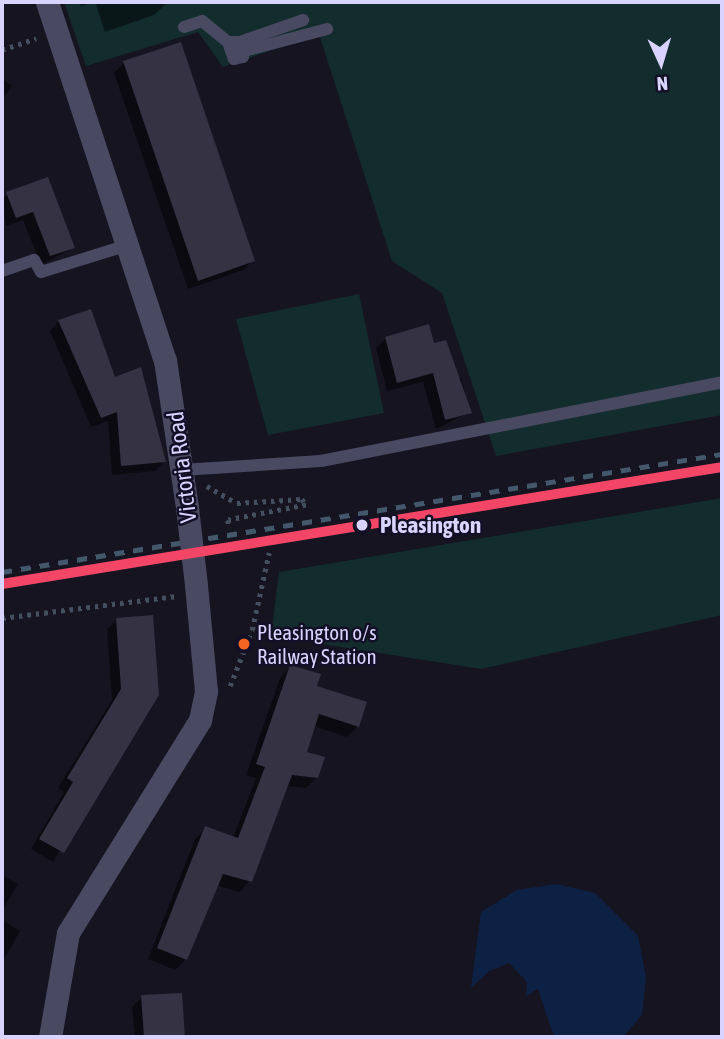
<!DOCTYPE html>
<html>
<head>
<meta charset="utf-8">
<style>
  body { margin:0 }
  #map { position:relative; width:724px; height:1039px; overflow:hidden; background:#161421; font-family:"Asap Condensed",sans-serif }
  div>[style] { position:absolute }
  [style*='--x'] { left:calc(var(--x)*1px); top:calc(var(--y)*1px); width:calc(var(--w)*1px); rotate:calc(var(--a)*1deg) }
  .green>* { inset:0; background:#132c2d }
  .water>* { inset:0; background:#0d2144 }
  .shadow>* { inset:0; background:#0007 }
  .building>* { inset:0; background:#343243 }
  .path>* { height:4.5px; margin-top:-2.25px; transform-origin:0; background:repeating-linear-gradient(90deg,#44505f 0 3.5px,transparent 0 8.5px) }
  .lane>* { height:12px; margin:-6px; padding:0 6px; transform-origin:6px; border-radius:6px; background:#4a4962 }
  .street>* { height:23px; margin:-11.5px; padding:0 11.5px; transform-origin:11.5px; border-radius:11.5px; background:#4a4962 }
  .rail>* { height:5px; margin-top:-2.5px; transform-origin:0; background:repeating-linear-gradient(90deg,#43596b 0 10px,transparent 0 19px) }
  .street-bridge>* { height:23px; margin:-11.5px; padding:0 11.5px; transform-origin:11.5px; border-radius:11.5px; background:#4a4962 }
  .rail-1>* { height:10px; margin:-5px; padding:0 5px; transform-origin:5px; border-radius:5px; background:#f34667 }
  .dots>* { width:19px; height:19px; translate:-50% -50%; box-sizing:border-box; border:4px solid #130f26; border-radius:50% }
  span { translate:-50% -50%; white-space:nowrap; text-align:center; line-height:1.15; -webkit-text-stroke:5px #130f26; paint-order:stroke }
  .bus-label { font-size:21px; color:#d9d4ff }
  .left { translate:0 -50%; text-align:left }
  .street-label { font-size:23px; color:#d9d4ff }
  .stop-label { font-size:23px; color:#d9d4ff; font-weight:700 }
  .frame { position:absolute; inset:0; border:4px solid #d9d4ff; pointer-events:none }
  .north { position:absolute; left:626px; top:28px; width:70px; height:70px; -webkit-text-stroke:5px #130f26; paint-order:stroke; rotate:176deg; font-size:19px; font-weight:700; line-height:28px; text-align:center; color:#d9d4ff }
  .north::after { content:''; display:block; margin:auto; width:24px; height:32px; background:#d9d4ff; clip-path:polygon(50% 0,100% 100%,50% 72%,0 100%) }
</style>
</head>
<body>
<div id="map">
  <div class="green">
    <i style="clip-path:polygon(64px 2px,722px 2px,722px 415px,496px 456px,442px 293px,392px 261px,319px 34px,223px 67px,198px 32px,86px 66px)"></i>
    <i style="clip-path:polygon(359px 294px,384px 413px,268px 435px,236px 319px)"></i>
    <i style="clip-path:polygon(722px 498px,722px 615px,481px 669px,271px 636px,279px 572px)"></i>
  </div>
  <div class="water">
    <i style="clip-path:polygon(556px 884px,595px 893px,638px 936px,646px 977px,642px 1015px,623px 1037px,554px 1037px,538px 989px,526px 996px,527px 982px,509px 963px,489px 971px,471px 988px,481px 912px,517px 890px)"></i>
  </div>
  <div class="shadow">
    <i style="clip-path:polygon(79px 2px,94px 2px,81px 6px)"></i>
    <i style="clip-path:polygon(95px 2px,168px 2px,154px 15px,105px 32px)"></i>
    <i style="clip-path:polygon(124px 63px,253px 260px,244px 270px,188px 289px,114px 73px)"></i>
    <i style="clip-path:polygon(2px 78px,12px 86px,2px 99px)"></i>
    <i style="clip-path:polygon(47px 179px,73px 248px,41px 265px,23px 220px,6px 226px,2px 198px)"></i>
    <i style="clip-path:polygon(59px 321px,114px 379px,164px 462px,155px 471px,112px 475px,108px 421px,91px 427px,50px 331px)"></i>
    <i style="clip-path:polygon(386px 338px,433px 345px,455px 379px,461px 377px,470px 412px,436px 429px,423px 382px,387px 391px,376px 348px)"></i>
    <i style="clip-path:polygon(117px 619px,157px 695px,53px 862px,31px 849px,64px 792px,58px 788px,112px 700px,107px 629px)"></i>
    <i style="clip-path:polygon(291px 667px,358px 726px,347px 737px,313px 726px,305px 753px,317px 777px,306px 788px,286px 786px,250px 881px,239px 892px,216px 885px,186px 959px,175px 970px,148px 959px,195px 839px,206px 828px,233px 838px,256px 778px,246px 775px,280px 678px)"></i>
    <i style="clip-path:polygon(2px 875px,18px 884px,2px 911px)"></i>
    <i style="clip-path:polygon(2px 920px,20px 931px,2px 963px)"></i>
    <i style="clip-path:polygon(180px 995px,183px 1037px,135px 1037px,132px 1007px,142px 997px)"></i>
  </div>
  <div class="building">
    <i style="clip-path:polygon(181px 42px,255px 261px,198px 281px,123px 61px)"></i>
    <i style="clip-path:polygon(48px 177px,75px 248px,50px 256px,33px 212px,16px 218px,6px 192px)"></i>
    <i style="clip-path:polygon(91px 309px,115px 377px,141px 367px,166px 462px,121px 466px,117px 412px,101px 418px,58px 320px)"></i>
    <i style="clip-path:polygon(429px 324px,434px 343px,446px 340px,472px 413px,445px 420px,433px 373px,397px 383px,385px 337px)"></i>
    <i style="clip-path:polygon(153px 615px,159px 695px,64px 853px,39px 839px,73px 782px,67px 778px,121px 689px,116px 618px)"></i>
    <i style="clip-path:polygon(290px 665px,321px 674px,317px 686px,367px 702px,359px 727px,319px 714px,307px 752px,325px 757px,318px 778px,292px 775px,252px 882px,223px 874px,187px 960px,157px 948px,205px 826px,238px 838px,265px 767px,256px 764px)"></i>
    <i style="clip-path:polygon(182px 993px,185px 1037px,144px 1037px,141px 995px)"></i>
  </div>
  <div class="path">
    <i style="--x:2;--y:50;--w:36;--a:-19"></i>
    <i style="--x:207;--y:486;--w:34;--a:30"></i>
    <i style="--x:237;--y:503;--w:65;--a:-3.5"></i>
    <i style="--x:302;--y:499;--w:7;--a:56"></i>
    <i style="--x:306;--y:505;--w:79;--a:169.1"></i>
    <i style="--x:228;--y:520;--w:7;--a:82"></i>
    <i style="--x:2;--y:618;--w:174;--a:-7.2"></i>
    <i style="--x:230;--y:686;--w:60;--a:-68.6"></i>
    <i style="--x:252;--y:630;--w:79;--a:-77.6"></i>
  </div>
  <div class="lane">
    <i style="--x:184;--y:27;--w:19;--a:-18"></i>
    <i style="--x:202;--y:21;--w:33;--a:39"></i>
    <i style="--x:228;--y:42;--w:18;--a:71"></i>
    <i style="--x:234;--y:59;--w:9;--a:-13"></i>
    <i style="--x:243;--y:57;--w:15;--a:-101"></i>
    <i style="--x:240;--y:42;--w:12;--a:180"></i>
    <i style="--x:240;--y:42;--w:67;--a:-19.2"></i>
    <i style="--x:244;--y:51;--w:86;--a:-14.8"></i>
    <i style="--x:2;--y:271;--w:34;--a:-19"></i>
    <i style="--x:34;--y:260;--w:14;--a:60"></i>
    <i style="--x:41;--y:272;--w:91;--a:-17.2"></i>
    <i style="--x:182;--y:470;--w:139;--a:-3.7"></i>
    <i style="--x:321;--y:461;--w:409;--a:-11.1"></i>
  </div>
  <div class="street">
    <i style="--x:47;--y:2;--w:377;--a:71.8"></i>
    <i style="--x:165;--y:360;--w:150;--a:81.5"></i>
    <i style="--x:50;--y:1037;--w:106;--a:-80.2"></i>
    <i style="--x:68;--y:933;--w:251;--a:-58.2"></i>
    <i style="--x:200;--y:720;--w:30;--a:-78"></i>
    <i style="--x:206;--y:691;--w:106;--a:-95.4"></i>
  </div>
  <div class="rail">
    <i style="--x:2;--y:572;--w:730;--a:-9.31"></i>
  </div>
  <div class="street-bridge">
    <i style="--x:187;--y:508;--w:78;--a:83.3"></i>
  </div>
  <div class="rail-1">
    <i style="--x:2;--y:584;--w:729;--a:-9.23"></i>
  </div>
  <div class="dots">
    <i style="left:362px;top:525px;background:#d9d4ff"></i>
    <i style="left:244px;top:644px;background:#f26522"></i>
  </div>
  <div class="bus-label">
    <span class="left" style="left:257px;top:644px">Pleasington o/s<br>Railway Station</span>
  </div>
  <div class="street-label">
    <span style="left:182px;top:467px;rotate:-97deg">Victoria Road</span>
  </div>
  <div class="stop-label">
    <span class="left" style="left:380px;top:525px">Pleasington</span>
  </div>
  <div class="frame"></div>
  <div class="north">N</div>
</div>
</body>
</html>
